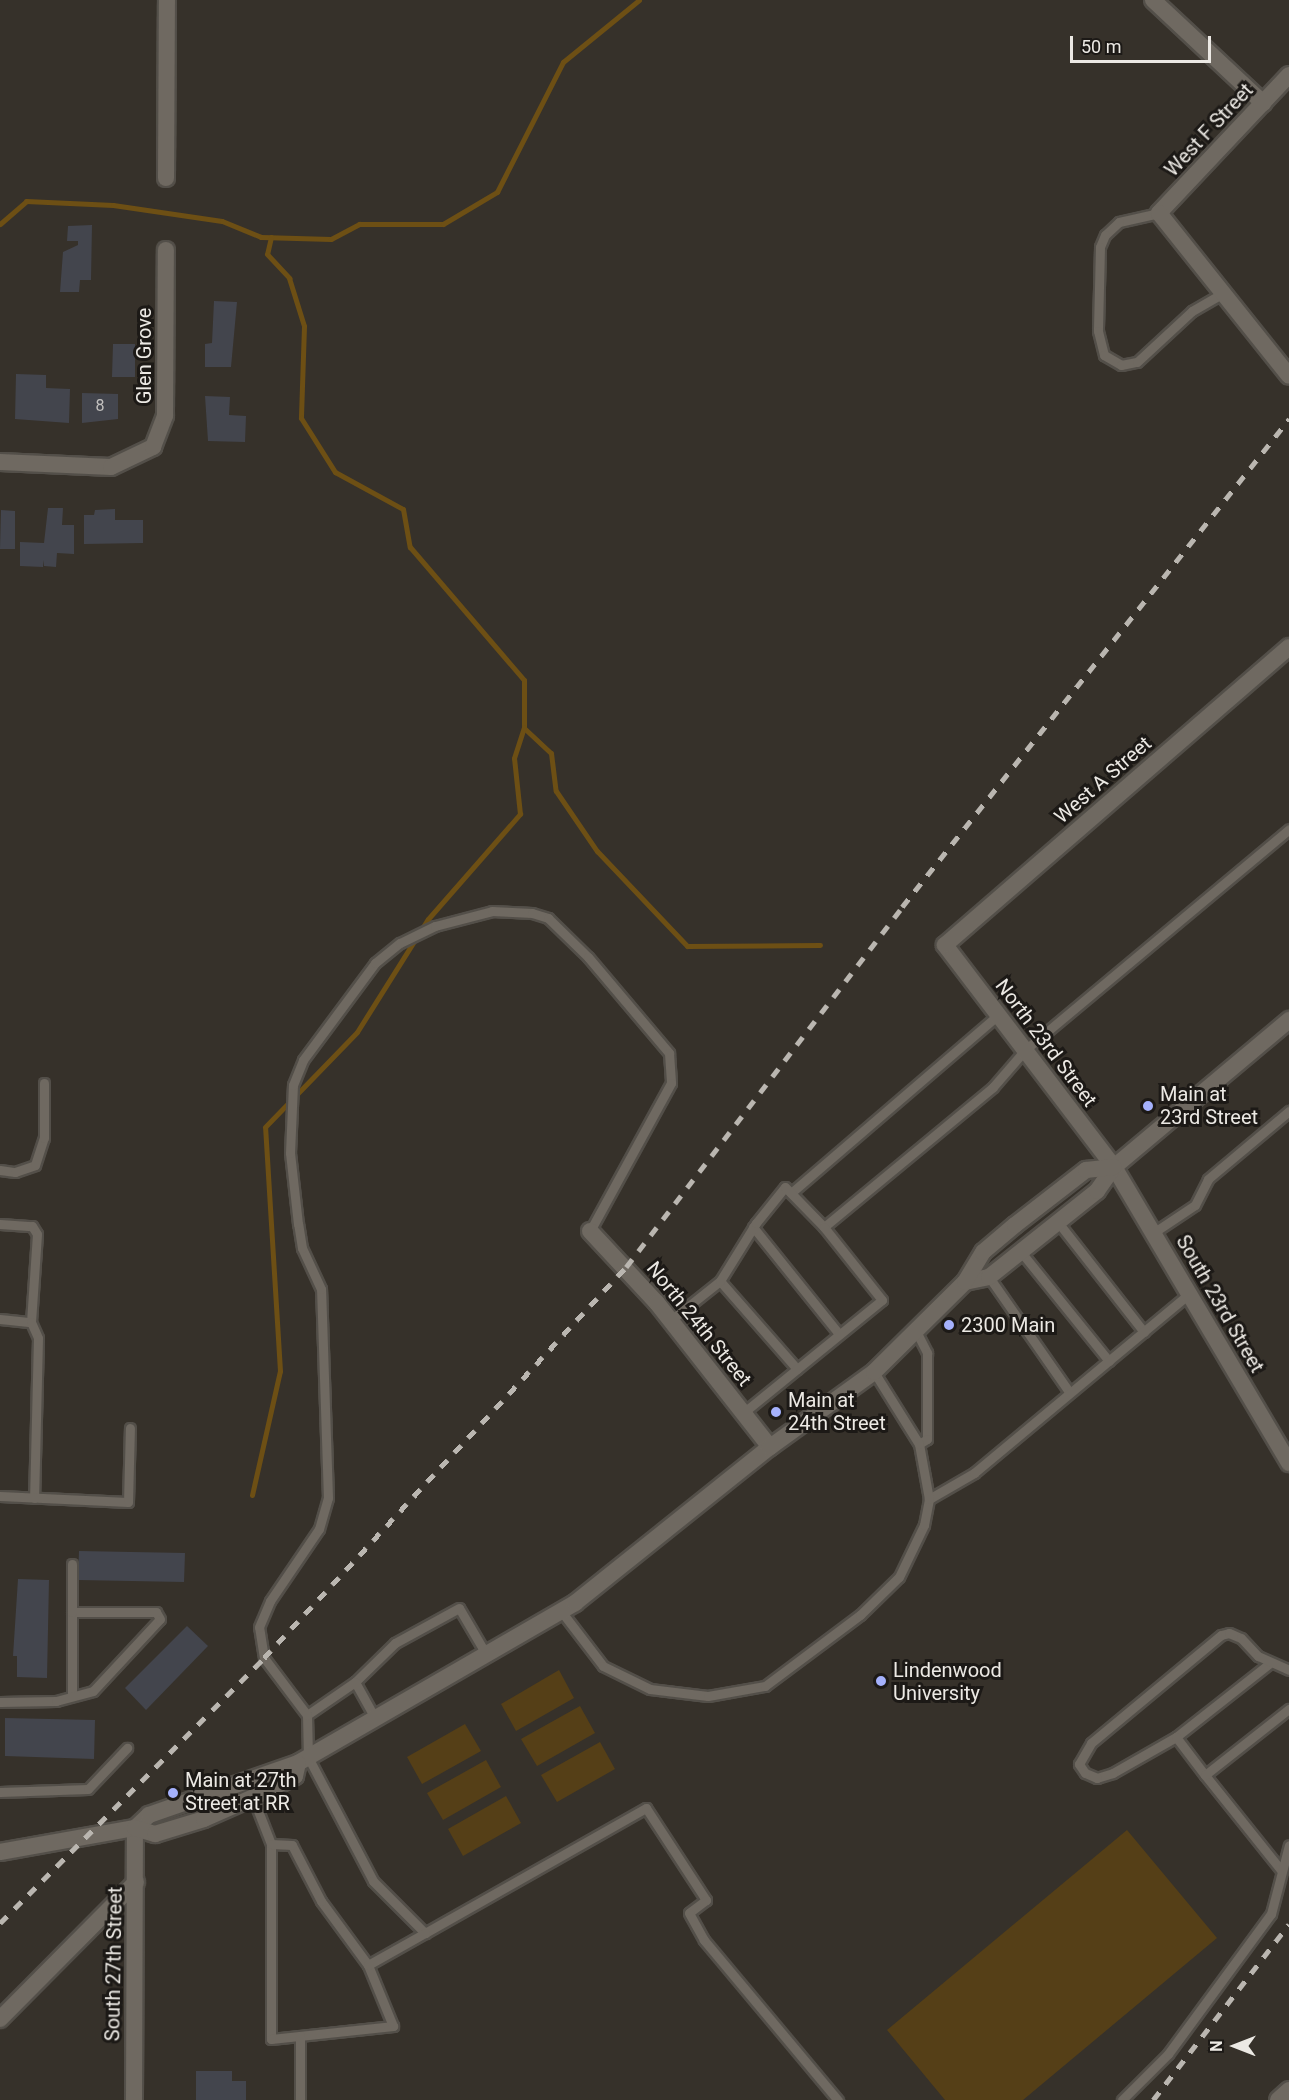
<!DOCTYPE html>
<html>
<head>
<meta charset="utf-8">
<style>
  body { margin:0 }
  #map { position:relative; width:1289px; height:2100px; overflow:hidden; background:#36312a; font-family:Roboto,sans-serif }
  div>[style] { position:absolute }
  [style*='--x'] { left:calc(var(--x)*1px); top:calc(var(--y)*1px); width:calc(var(--w)*1px); rotate:calc(var(--a)*1deg) }
  .green>* { inset:0; background:#553f17 }
  .stream>* { height:5px; margin:-2.5px; padding:0 2.5px; transform-origin:2.5px; border-radius:2.5px; background:#6d4f14 }
  .building>* { inset:0; background:#43454d }
  .roads { filter:drop-shadow(2px 0 #534f49) drop-shadow(-2px 0 #534f49) drop-shadow(0 2px #534f49) drop-shadow(0 -2px #534f49) }
  .service>* { height:9px; margin:-4.5px; padding:0 4.5px; transform-origin:4.5px; border-radius:4.5px; background:#6f6961 }
  .minor>* { height:16px; margin:-8px; padding:0 8px; transform-origin:8px; border-radius:8px; background:#6f6961 }
  .tertiary>* { height:16px; margin:-8px; padding:0 8px; transform-origin:8px; border-radius:8px; background:#6f6961 }
  .secondary>* { height:16px; margin:-8px; padding:0 8px; transform-origin:8px; border-radius:8px; background:#6f6961 }
  .rail>* { height:4.5px; margin-top:-2.25px; transform-origin:0; background:repeating-linear-gradient(90deg,#bab6b0 0 10px,transparent 0 20px) }
  .dots>* { width:16px; height:16px; translate:-50% -50%; box-sizing:border-box; border:3px solid #1c1916; border-radius:50% }
  span { translate:-50% -50%; white-space:nowrap; text-align:center; line-height:1.15; -webkit-text-stroke:6px #1c1916; paint-order:stroke }
  .number-label { font-size:16px; color:#c2c0be }
  .number-label span { -webkit-text-stroke-width:0 }
  .street-label { font-size:20px; color:#ece9e4 }
  .poi-label { font-size:20px; color:#ece9e4 }
  .left { translate:0 -50%; text-align:left }
  .north { position:absolute; left:1205px; top:2016px; width:60px; height:60px; -webkit-text-stroke:4px #1c1916; paint-order:stroke; rotate:270deg; font-size:16px; font-weight:700; line-height:24px; text-align:center; color:#ece9e4 }
  .north::after { content:''; display:block; margin:auto; width:21px; height:27px; background:#ece9e4; clip-path:polygon(50% 0,100% 100%,50% 72%,0 100%) }
  .scale { position:absolute; left:1070px; top:36px; width:141px; height:27px; box-sizing:border-box; border:3px solid #ece9e4; border-top:0; padding-left:8px; font-size:18px; line-height:21px; white-space:nowrap; color:#ece9e4; -webkit-text-stroke:4px #1c1916; paint-order:stroke }
</style>
</head>
<body>
<div id="map">
  <div class="green">
    <i style="clip-path:polygon(559px 1670px,574px 1698px,516px 1731px,501px 1704px)"></i>
    <i style="clip-path:polygon(580px 1706px,595px 1733px,537px 1766px,521px 1739px)"></i>
    <i style="clip-path:polygon(465px 1724px,481px 1751px,422px 1784px,407px 1757px)"></i>
    <i style="clip-path:polygon(600px 1742px,615px 1769px,557px 1802px,541px 1775px)"></i>
    <i style="clip-path:polygon(486px 1760px,501px 1787px,443px 1820px,427px 1793px)"></i>
    <i style="clip-path:polygon(506px 1796px,521px 1823px,463px 1856px,448px 1829px)"></i>
    <i style="clip-path:polygon(1127px 1830px,1217px 1938px,1023px 2100px,945px 2100px,887px 2030px)"></i>
  </div>
  <div class="stream">
    <i style="--x:0;--y:224;--w:35;--a:-41"></i>
    <i style="--x:26;--y:201;--w:87;--a:2.6"></i>
    <i style="--x:113;--y:205;--w:110;--a:8.4"></i>
    <i style="--x:222;--y:221;--w:42;--a:22.3"></i>
    <i style="--x:261;--y:237;--w:70;--a:1.6"></i>
    <i style="--x:331;--y:239;--w:32;--a:-28"></i>
    <i style="--x:359;--y:224;--w:84;--a:0"></i>
    <i style="--x:443;--y:224;--w:63;--a:-30.7"></i>
    <i style="--x:497;--y:192;--w:146;--a:-63.1"></i>
    <i style="--x:563;--y:62;--w:98;--a:-39.2"></i>
    <i style="--x:271;--y:237;--w:17;--a:103"></i>
    <i style="--x:267;--y:254;--w:33;--a:47"></i>
    <i style="--x:289;--y:278;--w:50;--a:72.6"></i>
    <i style="--x:304;--y:326;--w:92;--a:91.9"></i>
    <i style="--x:301;--y:418;--w:64;--a:57.8"></i>
    <i style="--x:335;--y:472;--w:77;--a:28.6"></i>
    <i style="--x:403;--y:509;--w:39;--a:80"></i>
    <i style="--x:410;--y:547;--w:175;--a:49.4"></i>
    <i style="--x:524;--y:680;--w:48;--a:90"></i>
    <i style="--x:524;--y:728;--w:37;--a:43"></i>
    <i style="--x:551;--y:753;--w:38;--a:83"></i>
    <i style="--x:556;--y:791;--w:73;--a:55.7"></i>
    <i style="--x:597;--y:851;--w:131;--a:46.5"></i>
    <i style="--x:687;--y:946;--w:133;--a:-0.4"></i>
    <i style="--x:252;--y:1495;--w:127;--a:-77.3"></i>
    <i style="--x:280;--y:1371;--w:244;--a:-93.5"></i>
    <i style="--x:265;--y:1127;--w:132;--a:-45.9"></i>
    <i style="--x:357;--y:1032;--w:133;--a:-57.9"></i>
    <i style="--x:428;--y:919;--w:140;--a:-48.8"></i>
    <i style="--x:520;--y:814;--w:56;--a:-96.1"></i>
    <i style="--x:514;--y:758;--w:32;--a:-72"></i>
  </div>
  <div class="building">
    <i style="clip-path:polygon(92px 225px,91px 280px,80px 280px,79px 292px,60px 292px,63px 252px,78px 245px,78px 241px,67px 241px,68px 226px)"></i>
    <i style="clip-path:polygon(214px 301px,237px 302px,231px 367px,205px 367px,205px 344px,212px 343px)"></i>
    <i style="clip-path:polygon(113px 344px,135px 344px,135px 377px,112px 377px)"></i>
    <i style="clip-path:polygon(16px 374px,46px 375px,46px 388px,70px 389px,69px 423px,15px 419px)"></i>
    <i style="clip-path:polygon(82px 393px,118px 394px,118px 419px,82px 423px)"></i>
    <i style="clip-path:polygon(205px 396px,230px 397px,229px 415px,246px 416px,245px 442px,208px 441px)"></i>
    <i style="clip-path:polygon(48px 508px,63px 508px,62px 525px,74px 525px,74px 554px,57px 553px,56px 567px,44px 566px,43px 560px,43px 567px,20px 566px,20px 542px,44px 543px)"></i>
    <i style="clip-path:polygon(115px 509px,115px 520px,143px 520px,143px 543px,84px 544px,84px 515px,94px 515px,95px 510px)"></i>
    <i style="clip-path:polygon(1px 510px,15px 511px,15px 549px,0 549px)"></i>
    <i style="clip-path:polygon(79px 1551px,185px 1553px,184px 1582px,78px 1580px)"></i>
    <i style="clip-path:polygon(18px 1579px,49px 1580px,47px 1678px,17px 1677px,17px 1656px,13px 1656px)"></i>
    <i style="clip-path:polygon(187px 1626px,208px 1646px,146px 1710px,125px 1688px)"></i>
    <i style="clip-path:polygon(5px 1718px,95px 1720px,94px 1759px,5px 1756px)"></i>
    <i style="clip-path:polygon(196px 2071px,232px 2071px,232px 2081px,246px 2081px,246px 2100px,196px 2100px)"></i>
  </div>
  <div class="roads">
    <div class="service">
      <i style="--x:1159;--y:213;--w:41;--a:167.3"></i>
      <i style="--x:1119;--y:222;--w:19;--a:137"></i>
      <i style="--x:1105;--y:235;--w:13;--a:113"></i>
      <i style="--x:1100;--y:247;--w:84;--a:91.4"></i>
      <i style="--x:1098;--y:331;--w:25;--a:76"></i>
      <i style="--x:1104;--y:355;--w:20;--a:30"></i>
      <i style="--x:1121;--y:365;--w:16;--a:-11"></i>
      <i style="--x:1137;--y:362;--w:75;--a:-42.8"></i>
      <i style="--x:1192;--y:311;--w:36;--a:-30"></i>
      <i style="--x:0;--y:1170;--w:15;--a:8"></i>
      <i style="--x:15;--y:1172;--w:21;--a:-19"></i>
      <i style="--x:35;--y:1165;--w:28;--a:-72"></i>
      <i style="--x:44;--y:1138;--w:55;--a:-90"></i>
      <i style="--x:791;--y:1193;--w:273;--a:-40.7"></i>
      <i style="--x:1057;--y:1221;--w:141;--a:51.9"></i>
      <i style="--x:0;--y:1224;--w:32;--a:4"></i>
      <i style="--x:32;--y:1226;--w:9;--a:58"></i>
      <i style="--x:37;--y:1234;--w:88;--a:93.9"></i>
      <i style="--x:753;--y:1227;--w:137;--a:51.2"></i>
      <i style="--x:1153;--y:1233;--w:50;--a:-33.7"></i>
      <i style="--x:1195;--y:1205;--w:29;--a:-63"></i>
      <i style="--x:1208;--y:1179;--w:106;--a:-40"></i>
      <i style="--x:1021;--y:1252;--w:140;--a:51.1"></i>
      <i style="--x:989;--y:1277;--w:141;--a:55.1"></i>
      <i style="--x:720;--y:1281;--w:117;--a:48.8"></i>
      <i style="--x:0;--y:1319;--w:31;--a:6"></i>
      <i style="--x:31;--y:1322;--w:17;--a:66"></i>
      <i style="--x:38;--y:1338;--w:160;--a:91.4"></i>
      <i style="--x:671;--y:1320;--w:63;--a:-38.5"></i>
      <i style="--x:720;--y:1281;--w:68;--a:-58.2"></i>
      <i style="--x:756;--y:1223;--w:46;--a:-51.1"></i>
      <i style="--x:785;--y:1187;--w:56;--a:45.7"></i>
      <i style="--x:824;--y:1227;--w:219;--a:-39.6"></i>
      <i style="--x:993;--y:1087;--w:49;--a:-49.1"></i>
      <i style="--x:1025;--y:1050;--w:344;--a:-39.9"></i>
      <i style="--x:916;--y:1331;--w:25;--a:63"></i>
      <i style="--x:927;--y:1353;--w:86;--a:90"></i>
      <i style="--x:927;--y:1439;--w:9;--a:148"></i>
      <i style="--x:743;--y:1413;--w:179;--a:-39.1"></i>
      <i style="--x:882;--y:1300;--w:93;--a:-128.5"></i>
      <i style="--x:0;--y:1496;--w:128;--a:2.7"></i>
      <i style="--x:128;--y:1502;--w:74;--a:-88.5"></i>
      <i style="--x:929;--y:1499;--w:52;--a:-30"></i>
      <i style="--x:974;--y:1473;--w:280;--a:-39.8"></i>
      <i style="--x:561;--y:1611;--w:69;--a:52.6"></i>
      <i style="--x:603;--y:1666;--w:52;--a:26.1"></i>
      <i style="--x:650;--y:1689;--w:58;--a:6.9"></i>
      <i style="--x:708;--y:1696;--w:58;--a:-10"></i>
      <i style="--x:765;--y:1686;--w:119;--a:-36.8"></i>
      <i style="--x:860;--y:1615;--w:54;--a:-44.3"></i>
      <i style="--x:899;--y:1577;--w:58;--a:-64.3"></i>
      <i style="--x:924;--y:1525;--w:26;--a:-79"></i>
      <i style="--x:929;--y:1499;--w:56;--a:-100.3"></i>
      <i style="--x:919;--y:1444;--w:85;--a:-122"></i>
      <i style="--x:486;--y:1654;--w:53;--a:-120.4"></i>
      <i style="--x:459;--y:1608;--w:73;--a:151.3"></i>
      <i style="--x:395;--y:1643;--w:56;--a:135.7"></i>
      <i style="--x:355;--y:1682;--w:58;--a:145.5"></i>
      <i style="--x:307;--y:1715;--w:42;--a:88.6"></i>
      <i style="--x:308;--y:1757;--w:140;--a:62.3"></i>
      <i style="--x:373;--y:1881;--w:74;--a:45"></i>
      <i style="--x:425;--y:1933;--w:254;--a:-29.5"></i>
      <i style="--x:646;--y:1808;--w:110;--a:56.9"></i>
      <i style="--x:706;--y:1900;--w:21;--a:143"></i>
      <i style="--x:689;--y:1913;--w:31;--a:61"></i>
      <i style="--x:704;--y:1940;--w:209;--a:50.1"></i>
      <i style="--x:1270;--y:1663;--w:120;--a:141.8"></i>
      <i style="--x:1176;--y:1737;--w:73;--a:150.3"></i>
      <i style="--x:1113;--y:1773;--w:17;--a:163"></i>
      <i style="--x:1097;--y:1778;--w:13;--a:-157"></i>
      <i style="--x:1085;--y:1773;--w:11;--a:-124"></i>
      <i style="--x:1079;--y:1764;--w:24;--a:-60"></i>
      <i style="--x:1091;--y:1743;--w:169;--a:-39.7"></i>
      <i style="--x:1221;--y:1635;--w:8;--a:-14"></i>
      <i style="--x:1229;--y:1633;--w:13;--a:23"></i>
      <i style="--x:1241;--y:1638;--w:25;--a:47"></i>
      <i style="--x:1258;--y:1656;--w:34;--a:24"></i>
      <i style="--x:355;--y:1682;--w:41;--a:60.9"></i>
      <i style="--x:72;--y:1694;--w:82;--a:-90"></i>
      <i style="--x:0;--y:1702;--w:56;--a:-1"></i>
      <i style="--x:56;--y:1701;--w:38;--a:-15"></i>
      <i style="--x:93;--y:1691;--w:98;--a:-47.1"></i>
      <i style="--x:160;--y:1619;--w:8;--a:-120"></i>
      <i style="--x:156;--y:1612;--w:84;--a:180"></i>
      <i style="--x:72;--y:1612;--w:48;--a:-90"></i>
      <i style="--x:307;--y:1715;--w:71;--a:-127"></i>
      <i style="--x:264;--y:1658;--w:31;--a:-99"></i>
      <i style="--x:259;--y:1627;--w:28;--a:-67"></i>
      <i style="--x:270;--y:1601;--w:87;--a:-55.8"></i>
      <i style="--x:319;--y:1529;--w:32;--a:-74"></i>
      <i style="--x:328;--y:1498;--w:209;--a:-91.9"></i>
      <i style="--x:321;--y:1289;--w:45;--a:-114.9"></i>
      <i style="--x:302;--y:1248;--w:24;--a:-99"></i>
      <i style="--x:298;--y:1224;--w:71;--a:-96.4"></i>
      <i style="--x:290;--y:1153;--w:68;--a:-87.5"></i>
      <i style="--x:293;--y:1085;--w:27;--a:-68"></i>
      <i style="--x:303;--y:1060;--w:121;--a:-53.4"></i>
      <i style="--x:375;--y:963;--w:32;--a:-39"></i>
      <i style="--x:400;--y:943;--w:39;--a:-26"></i>
      <i style="--x:435;--y:926;--w:59;--a:-14.7"></i>
      <i style="--x:492;--y:911;--w:40;--a:2.9"></i>
      <i style="--x:532;--y:913;--w:17;--a:17"></i>
      <i style="--x:548;--y:918;--w:56;--a:44.3"></i>
      <i style="--x:588;--y:957;--w:126;--a:49.8"></i>
      <i style="--x:669;--y:1053;--w:30;--a:86"></i>
      <i style="--x:671;--y:1083;--w:169;--a:118.7"></i>
      <i style="--x:1176;--y:1737;--w:48;--a:52.7"></i>
      <i style="--x:0;--y:1792;--w:88;--a:-2"></i>
      <i style="--x:88;--y:1789;--w:57;--a:-46.4"></i>
      <i style="--x:253;--y:1798;--w:49;--a:68.6"></i>
      <i style="--x:271;--y:1844;--w:195;--a:90"></i>
      <i style="--x:271;--y:2039;--w:123;--a:-6.1"></i>
      <i style="--x:393;--y:2026;--w:66;--a:-112.3"></i>
      <i style="--x:368;--y:1965;--w:79;--a:-126.3"></i>
      <i style="--x:321;--y:1901;--w:63;--a:-117.4"></i>
      <i style="--x:292;--y:1845;--w:21;--a:-177"></i>
      <i style="--x:1281;--y:1870;--w:122;--a:-128.7"></i>
      <i style="--x:1205;--y:1775;--w:107;--a:-38.2"></i>
      <i style="--x:368;--y:1965;--w:65;--a:-29.3"></i>
      <i style="--x:300;--y:2036;--w:64;--a:90"></i>
      <i style="--x:1122;--y:2100;--w:65;--a:-45"></i>
      <i style="--x:1168;--y:2054;--w:174;--a:-53.7"></i>
      <i style="--x:1271;--y:1914;--w:71;--a:-75.4"></i>
    </div>
    <div class="minor">
      <i style="--x:1153;--y:0;--w:151;--a:43.1"></i>
      <i style="--x:1289;--y:75;--w:190;--a:133.3"></i>
      <i style="--x:1159;--y:213;--w:208;--a:51.4"></i>
      <i style="--x:166;--y:178;--w:178;--a:-89.7"></i>
      <i style="--x:0;--y:462;--w:111;--a:2.6"></i>
      <i style="--x:111;--y:467;--w:47;--a:-25.5"></i>
      <i style="--x:153;--y:447;--w:34;--a:-69"></i>
      <i style="--x:165;--y:415;--w:165;--a:-89.7"></i>
      <i style="--x:1114;--y:1167;--w:279;--a:-127.3"></i>
      <i style="--x:945;--y:945;--w:455;--a:-40.9"></i>
      <i style="--x:590;--y:1231;--w:98;--a:47.1"></i>
      <i style="--x:657;--y:1303;--w:183;--a:51.9"></i>
      <i style="--x:0;--y:2019;--w:193;--a:-45.2"></i>
      <i style="--x:134;--y:2100;--w:272;--a:-89.8"></i>
    </div>
    <div class="tertiary">
      <i style="--x:1114;--y:1167;--w:344;--a:59.4"></i>
    </div>
    <div class="secondary">
      <i style="--x:965;--y:1282;--w:25;--a:-12"></i>
      <i style="--x:989;--y:1277;--w:138;--a:-38.5"></i>
      <i style="--x:1097;--y:1191;--w:29;--a:-55"></i>
      <i style="--x:1114;--y:1167;--w:229;--a:-40"></i>
      <i style="--x:135;--y:1828;--w:19;--a:-43"></i>
      <i style="--x:149;--y:1815;--w:158;--a:-19.2"></i>
      <i style="--x:298;--y:1763;--w:320;--a:-30"></i>
      <i style="--x:575;--y:1603;--w:250;--a:-38.7"></i>
      <i style="--x:770;--y:1447;--w:128;--a:-35.8"></i>
      <i style="--x:874;--y:1372;--w:128;--a:-44.7"></i>
      <i style="--x:965;--y:1282;--w:35;--a:-59"></i>
      <i style="--x:983;--y:1252;--w:42;--a:-40.2"></i>
      <i style="--x:1015;--y:1225;--w:90;--a:-37.8"></i>
      <i style="--x:1086;--y:1170;--w:28;--a:-6"></i>
      <i style="--x:0;--y:1852;--w:137;--a:-10.1"></i>
      <i style="--x:135;--y:1828;--w:21;--a:17"></i>
      <i style="--x:155;--y:1834;--w:51;--a:-17"></i>
      <i style="--x:204;--y:1819;--w:67;--a:-23.9"></i>
      <i style="--x:265;--y:1792;--w:34;--a:-28"></i>
      <i style="--x:295;--y:1776;--w:13;--a:-77"></i>
      <i style="--x:1278;--y:2100;--w:15;--a:-42"></i>
    </div>
  </div>
  <div class="rail">
    <i style="--x:0;--y:1923;--w:374;--a:-45.1"></i>
    <i style="--x:264;--y:1658;--w:533;--a:-47.21"></i>
    <i style="--x:626;--y:1267;--w:454;--a:-52.5"></i>
    <i style="--x:902;--y:907;--w:623;--a:-51.58"></i>
    <i style="--x:1153;--y:2100;--w:222;--a:-52.3"></i>
  </div>
  <div class="dots">
    <i style="left:1148px;top:1106px;background:#a5b1fc"></i>
    <i style="left:949px;top:1325px;background:#a5b1fc"></i>
    <i style="left:776px;top:1412px;background:#a5b1fc"></i>
    <i style="left:881px;top:1681px;background:#a5b1fc"></i>
    <i style="left:173px;top:1793px;background:#a5b1fc"></i>
  </div>
  <div class="number-label">
    <span style="left:100px;top:406px">8</span>
  </div>
  <div class="street-label">
    <span style="left:1209px;top:130px;rotate:-47deg">West F Street</span>
    <span style="left:144px;top:356px;rotate:-90deg">Glen Grove</span>
    <span style="left:1103px;top:780px;rotate:-41deg">West A Street</span>
    <span style="left:1046px;top:1043px;rotate:53deg">North 23rd Street</span>
    <span style="left:1220px;top:1304px;rotate:60deg">South 23rd Street</span>
    <span style="left:699px;top:1324px;rotate:51deg">North 24th Street</span>
    <span style="left:114px;top:1964px;rotate:-89deg">South 27th Street</span>
  </div>
  <div class="poi-label">
    <span class="left" style="left:1160px;top:1106px">Main at<br>23rd Street</span>
    <span class="left" style="left:961px;top:1325px">2300 Main</span>
    <span class="left" style="left:788px;top:1412px">Main at<br>24th Street</span>
    <span class="left" style="left:893px;top:1682px">Lindenwood<br>University</span>
    <span class="left" style="left:185px;top:1792px">Main at 27th<br>Street at RR</span>
  </div>
  <div class="north">N</div>
  <div class="scale">50 m</div>
</div>
</body>
</html>
